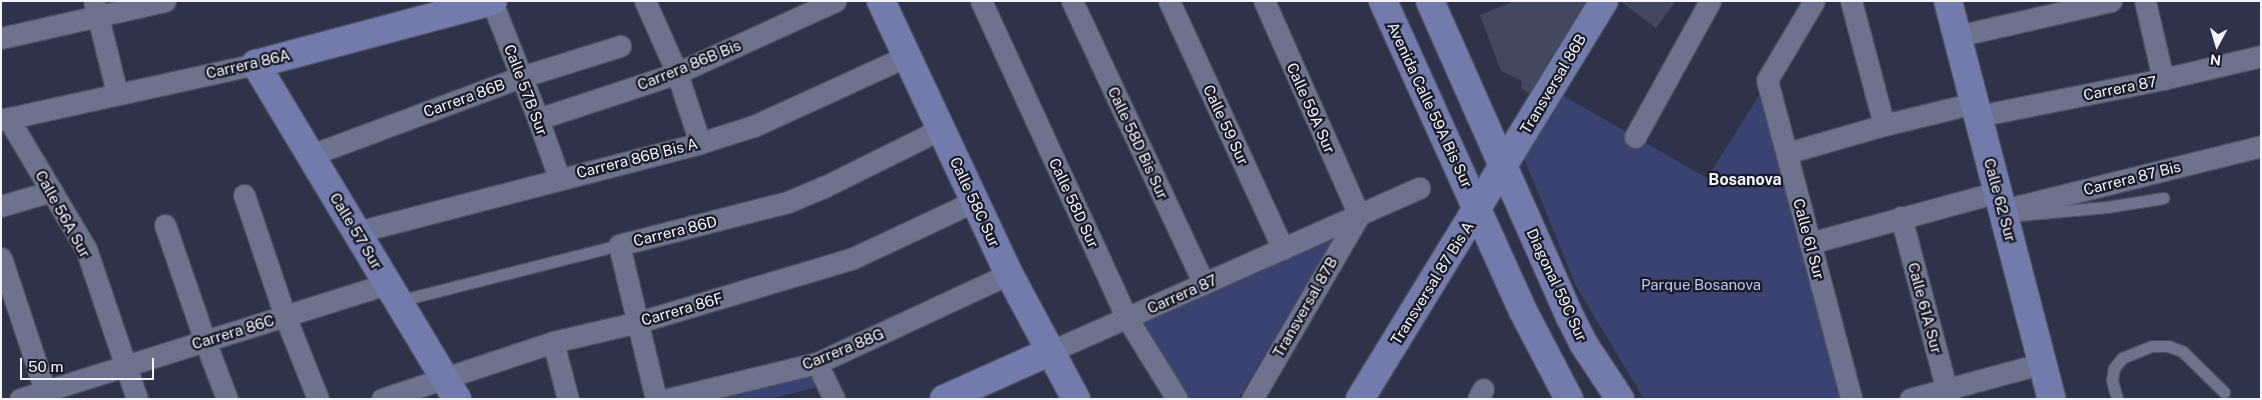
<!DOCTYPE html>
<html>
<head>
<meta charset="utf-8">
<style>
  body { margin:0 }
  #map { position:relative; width:2262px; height:400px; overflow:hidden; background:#2e3349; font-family:"Public Sans",sans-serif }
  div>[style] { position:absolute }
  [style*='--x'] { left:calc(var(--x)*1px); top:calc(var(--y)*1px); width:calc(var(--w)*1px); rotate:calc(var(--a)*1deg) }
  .green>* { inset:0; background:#3a4271 }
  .building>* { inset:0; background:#424860 }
  .roads { filter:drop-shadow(1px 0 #4b4f61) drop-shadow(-1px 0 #4b4f61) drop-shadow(0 1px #4b4f61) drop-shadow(0 -1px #4b4f61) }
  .lane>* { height:11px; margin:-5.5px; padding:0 5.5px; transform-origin:5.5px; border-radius:5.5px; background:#6d738d }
  .street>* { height:21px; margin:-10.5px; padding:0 10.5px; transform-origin:10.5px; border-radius:10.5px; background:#6d738d }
  .secondary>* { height:28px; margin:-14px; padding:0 14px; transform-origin:14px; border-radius:14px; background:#727bac }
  span { translate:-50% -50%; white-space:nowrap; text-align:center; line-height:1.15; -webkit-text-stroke:4.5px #191b26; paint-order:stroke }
  .street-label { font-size:15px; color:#f2f5fe }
  .park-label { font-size:15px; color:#bdc7f3 }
  .neighbourhood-label { font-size:16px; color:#f2f5fe; font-weight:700 }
  .frame { position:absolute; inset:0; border:2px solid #f2f5fe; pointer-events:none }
  .north { position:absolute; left:2192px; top:20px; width:50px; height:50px; -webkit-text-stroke:4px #191b26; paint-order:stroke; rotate:186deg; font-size:14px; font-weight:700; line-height:20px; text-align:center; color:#f2f5fe }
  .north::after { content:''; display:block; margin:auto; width:18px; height:22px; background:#f2f5fe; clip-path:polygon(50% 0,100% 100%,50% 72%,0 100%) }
  .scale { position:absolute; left:20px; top:358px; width:134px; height:22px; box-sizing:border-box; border:2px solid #f2f5fe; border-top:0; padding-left:6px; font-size:15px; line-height:18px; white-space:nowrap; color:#f2f5fe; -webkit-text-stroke:4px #191b26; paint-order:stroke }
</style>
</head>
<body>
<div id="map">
  <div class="green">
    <i style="clip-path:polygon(1762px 91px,1842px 399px,1644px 399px,1576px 286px,1524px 158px,1562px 95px,1707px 178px)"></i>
    <i style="clip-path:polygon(1338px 231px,1238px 399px,1184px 399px,1133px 322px)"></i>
    <i style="clip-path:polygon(814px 370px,818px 387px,770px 399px,693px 399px)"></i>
  </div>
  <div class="building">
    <i style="clip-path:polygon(1514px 1px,1586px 1px,1529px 94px,1521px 88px,1522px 81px,1501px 71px,1480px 15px)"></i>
    <i style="clip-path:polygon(1620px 1px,1676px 1px,1656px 28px)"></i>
  </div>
  <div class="roads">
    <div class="lane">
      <i style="--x:2019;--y:215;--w:88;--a:-5.2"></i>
      <i style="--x:2107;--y:207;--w:57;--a:-9.1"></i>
      <i style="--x:398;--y:301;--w:228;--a:-14.2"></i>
      <i style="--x:2117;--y:399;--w:20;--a:-105"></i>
      <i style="--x:2112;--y:380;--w:12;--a:-81"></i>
      <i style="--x:2114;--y:368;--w:13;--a:-51"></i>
      <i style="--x:2122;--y:358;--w:32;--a:-22"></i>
      <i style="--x:2152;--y:346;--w:16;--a:0"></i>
      <i style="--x:2168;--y:346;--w:15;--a:20"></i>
      <i style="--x:2182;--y:351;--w:59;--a:44.3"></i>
    </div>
    <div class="street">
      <i style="--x:94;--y:1;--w:95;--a:76"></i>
      <i style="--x:645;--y:1;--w:79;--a:66"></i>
      <i style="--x:677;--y:73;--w:74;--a:71.8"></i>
      <i style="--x:981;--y:1;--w:349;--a:65.3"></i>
      <i style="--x:1127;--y:318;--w:95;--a:58.3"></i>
      <i style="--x:1072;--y:1;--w:312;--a:65"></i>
      <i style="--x:1169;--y:1;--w:273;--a:65.3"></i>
      <i style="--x:1814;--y:1;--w:92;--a:120.7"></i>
      <i style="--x:1767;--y:80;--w:330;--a:75.2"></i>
      <i style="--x:1851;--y:1;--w:128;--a:75.1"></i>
      <i style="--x:2145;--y:1;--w:80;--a:77"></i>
      <i style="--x:492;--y:2;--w:126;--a:68.5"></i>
      <i style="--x:538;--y:119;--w:63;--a:70.4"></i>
      <i style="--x:1957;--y:36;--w:158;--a:-12.8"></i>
      <i style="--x:1;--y:38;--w:168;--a:-12.7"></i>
      <i style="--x:1978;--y:116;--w:189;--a:-11.3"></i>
      <i style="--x:2163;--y:79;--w:101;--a:-13.2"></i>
      <i style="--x:8;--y:118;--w:152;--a:59.2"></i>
      <i style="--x:86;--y:249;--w:158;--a:71.2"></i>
      <i style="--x:538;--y:119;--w:146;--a:-18.3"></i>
      <i style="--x:677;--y:73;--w:174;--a:-24.5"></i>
      <i style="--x:1;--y:120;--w:261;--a:-12.4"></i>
      <i style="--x:1635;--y:137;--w:155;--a:-61.1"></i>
      <i style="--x:1787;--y:153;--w:101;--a:-16.1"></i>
      <i style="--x:1884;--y:125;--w:93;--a:-13.7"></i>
      <i style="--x:311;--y:155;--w:224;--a:-20.4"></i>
      <i style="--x:521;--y:77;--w:104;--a:-17.4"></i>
      <i style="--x:244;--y:195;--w:128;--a:71.3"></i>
      <i style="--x:285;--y:316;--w:89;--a:68.3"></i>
      <i style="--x:1;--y:206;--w:53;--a:-16.4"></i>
      <i style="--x:2003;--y:210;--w:266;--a:-13.9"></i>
      <i style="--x:1901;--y:217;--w:188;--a:75.2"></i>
      <i style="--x:165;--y:225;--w:123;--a:71"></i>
      <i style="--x:205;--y:341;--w:62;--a:69.2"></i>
      <i style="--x:357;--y:232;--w:354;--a:-14.5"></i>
      <i style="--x:700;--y:143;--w:57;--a:-17.5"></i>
      <i style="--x:754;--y:126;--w:168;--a:-24.6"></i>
      <i style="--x:1810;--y:243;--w:195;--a:-15.2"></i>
      <i style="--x:1;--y:258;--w:149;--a:71.6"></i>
      <i style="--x:553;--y:342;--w:59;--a:75.3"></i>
      <i style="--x:1049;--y:352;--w:405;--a:-23.9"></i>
      <i style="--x:822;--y:374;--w:28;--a:64"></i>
      <i style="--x:20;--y:399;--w:386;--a:-17.4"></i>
      <i style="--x:382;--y:399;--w:180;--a:-18.4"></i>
      <i style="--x:553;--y:342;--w:88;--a:-13.1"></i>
      <i style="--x:639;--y:322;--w:221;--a:-16.6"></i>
      <i style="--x:851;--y:259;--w:137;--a:-25.1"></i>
      <i style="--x:656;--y:399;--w:158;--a:-103.5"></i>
      <i style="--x:619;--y:245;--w:174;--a:-14.3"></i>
      <i style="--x:788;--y:202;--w:39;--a:-23"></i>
      <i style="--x:824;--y:187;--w:131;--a:-26.4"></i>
      <i style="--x:668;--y:399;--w:153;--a:-13.6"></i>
      <i style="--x:817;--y:363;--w:212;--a:-24.9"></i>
      <i style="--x:1252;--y:399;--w:213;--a:-59.8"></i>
      <i style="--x:1359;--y:215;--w:234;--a:-113.9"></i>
      <i style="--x:1478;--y:399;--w:11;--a:-63"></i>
      <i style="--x:1910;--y:399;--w:138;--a:-15.1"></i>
    </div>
    <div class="secondary">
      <i style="--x:881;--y:1;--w:302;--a:64.9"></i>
      <i style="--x:1009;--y:274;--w:142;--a:61.8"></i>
      <i style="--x:1383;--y:1;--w:340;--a:65.7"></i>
      <i style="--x:1523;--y:311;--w:99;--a:62.4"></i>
      <i style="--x:1430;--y:1;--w:346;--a:66.1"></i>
      <i style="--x:1570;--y:317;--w:29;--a:63"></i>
      <i style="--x:1583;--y:343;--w:67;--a:56.5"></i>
      <i style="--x:1948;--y:1;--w:411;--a:75.4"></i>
      <i style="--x:457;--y:399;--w:391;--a:-121"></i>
      <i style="--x:256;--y:64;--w:245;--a:-14.9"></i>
      <i style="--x:944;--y:399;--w:115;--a:-24.1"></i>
      <i style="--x:1360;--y:399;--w:467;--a:-58.5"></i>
    </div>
  </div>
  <div class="street-label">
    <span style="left:248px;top:64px;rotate:-13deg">Carrera 86A</span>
    <span style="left:689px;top:65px;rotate:-22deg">Carrera 86B Bis</span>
    <span style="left:1553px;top:84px;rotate:-59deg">Transversal 86B</span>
    <span style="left:2120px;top:88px;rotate:-11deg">Carrera 87</span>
    <span style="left:526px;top:90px;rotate:69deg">Calle 57B Sur</span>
    <span style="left:464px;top:98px;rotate:-20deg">Carrera 86B</span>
    <span style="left:1430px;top:105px;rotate:65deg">Avenida Calle 59A Bis Sur</span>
    <span style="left:1311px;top:108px;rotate:66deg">Calle 59A Sur</span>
    <span style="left:1226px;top:125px;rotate:65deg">Calle 59 Sur</span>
    <span style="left:1138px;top:143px;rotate:65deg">Calle 58D Bis Sur</span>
    <span style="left:637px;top:158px;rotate:-14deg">Carrera 86B Bis A</span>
    <span style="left:2132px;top:178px;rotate:-14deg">Carrera 87 Bis</span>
    <span style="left:2000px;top:200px;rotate:75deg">Calle 62 Sur</span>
    <span style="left:975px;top:202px;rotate:65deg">Calle 58C Sur</span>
    <span style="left:1074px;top:203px;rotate:65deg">Calle 58D Sur</span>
    <span style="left:63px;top:214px;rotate:61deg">Calle 56A Sur</span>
    <span style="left:356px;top:231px;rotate:59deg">Calle 57 Sur</span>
    <span style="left:675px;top:231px;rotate:-14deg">Carrera 86D</span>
    <span style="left:1809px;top:239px;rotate:75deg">Calle 61 Sur</span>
    <span style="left:1432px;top:283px;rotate:-58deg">Transversal 87 Bis A</span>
    <span style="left:1557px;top:285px;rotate:65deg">Diagonal 59C Sur</span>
    <span style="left:1182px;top:294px;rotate:-24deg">Carrera 87</span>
    <span style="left:1305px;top:307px;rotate:-60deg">Transversal 87B</span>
    <span style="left:1925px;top:308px;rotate:75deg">Calle 61A Sur</span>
    <span style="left:682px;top:309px;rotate:-16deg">Carrera 86F</span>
    <span style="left:233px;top:332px;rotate:-17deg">Carrera 86C</span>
    <span style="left:843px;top:349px;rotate:-22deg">Carrera 88G</span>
  </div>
  <div class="park-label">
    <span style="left:1701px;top:285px">Parque Bosanova</span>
  </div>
  <div class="neighbourhood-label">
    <span style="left:1745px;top:180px">Bosanova</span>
  </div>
  <div class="frame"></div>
  <div class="north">N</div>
  <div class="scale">50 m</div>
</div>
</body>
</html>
